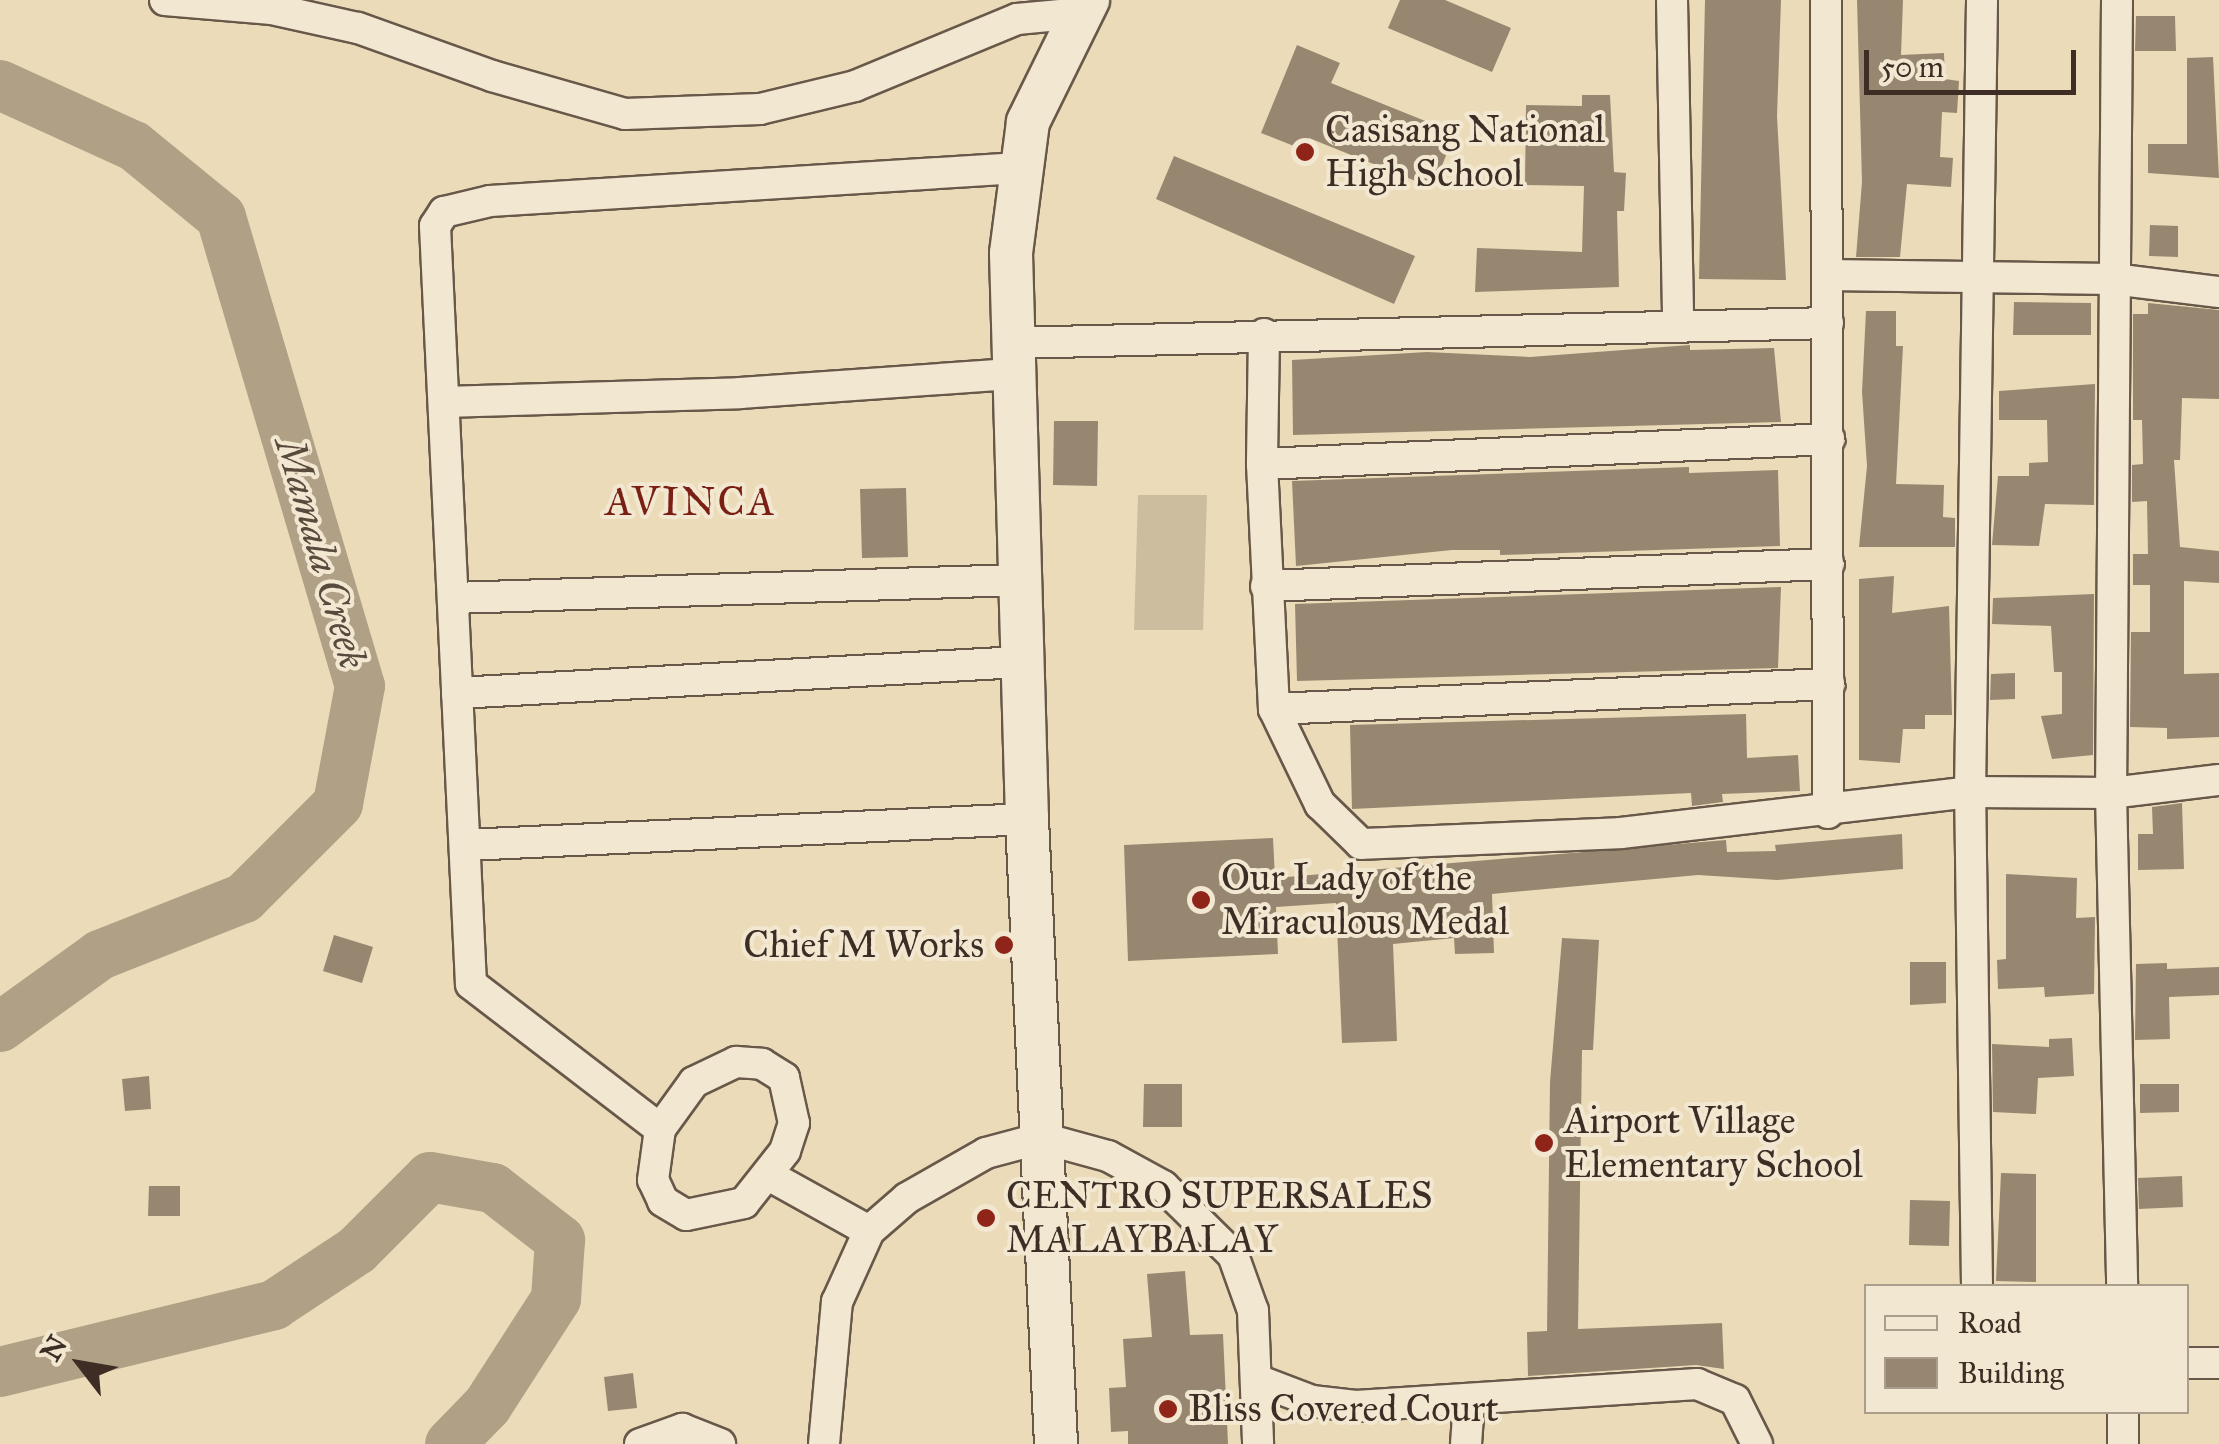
<!DOCTYPE html>
<html>
<head>
<meta charset="utf-8">
<style>
  body { margin:0 }
  #map { position:relative; width:2219px; height:1444px; overflow:hidden; background:#ebdbb8; font-family:"IM FELL Great Primer",serif }
  div>[style] { position:absolute }
  [style*='--x'] { left:calc(var(--x)*1px); top:calc(var(--y)*1px); width:calc(var(--w)*1px); rotate:calc(var(--a)*1deg) }
  .green>* { inset:0; background:#cdbd9f }
  .river>* { height:50px; margin:-25px; padding:0 25px; transform-origin:25px; border-radius:25px; background:#b0a086 }
  .building>* { inset:0; background:#978771 }
  .roads { filter:drop-shadow(2px 0 #68584a) drop-shadow(-2px 0 #68584a) drop-shadow(0 2px #68584a) drop-shadow(0 -2px #68584a) }
  .minor>* { height:30px; margin:-15px; padding:0 15px; transform-origin:15px; border-radius:15px; background:#f2e8d1 }
  .secondary>* { height:42px; margin:-21px; padding:0 21px; transform-origin:21px; border-radius:21px; background:#f2e8d1 }
  .dots>* { width:28px; height:28px; translate:-50% -50%; box-sizing:border-box; border:5px solid #f2e8d1; border-radius:50% }
  span { translate:-50% -50%; white-space:nowrap; text-align:center; line-height:1.15; -webkit-text-stroke:8px #f2e8d1; paint-order:stroke }
  .poi-label { font-size:38px; color:#3d2d25 }
  .left { translate:0 -50%; text-align:left }
  .right { translate:-100% -50%; text-align:right }
  .neighbourhood-label { font-size:40px; color:#7a1f14; letter-spacing:2.5px }
  .water-label { font-size:40px; color:#5a4a3d; font-style:italic }
  .legend { position:absolute; left:1864px; top:1284px; width:325px; height:130px; box-sizing:border-box; background:#f2e8d1; border:2px solid #aa9d8c; margin:0; padding:12px 18px; list-style:none; font-size:30px; color:#3d2d25 }
  .legend li { display:flex; align-items:center; gap:20px; height:50px }
  .legend b { width:50px; border:2px solid #aa9d8c }
  .north { position:absolute; left:30px; top:1314px; width:100px; height:100px; -webkit-text-stroke:8px #f2e8d1; paint-order:stroke; rotate:301deg; font-size:28px; font-weight:700; line-height:40px; text-align:center; color:#3d2d25 }
  .north::after { content:''; display:block; margin:auto; width:35px; height:45px; background:#3d2d25; clip-path:polygon(50% 0,100% 100%,50% 72%,0 100%) }
  .scale { position:absolute; left:1864px; top:50px; width:212px; height:45px; box-sizing:border-box; border:5px solid #3d2d25; border-top:0; padding-left:12px; font-size:30px; line-height:35px; white-space:nowrap; color:#3d2d25; -webkit-text-stroke:8px #f2e8d1; paint-order:stroke }
</style>
</head>
<body>
<div id="map">
  <div class="green">
    <i style="clip-path:polygon(1138px 495px,1207px 495px,1203px 630px,1134px 630px)"></i>
  </div>
  <div class="river">
    <i style="--x:0;--y:85;--w:147;--a:24.5"></i>
    <i style="--x:134;--y:146;--w:112;--a:39.2"></i>
    <i style="--x:221;--y:217;--w:489;--a:73.5"></i>
    <i style="--x:360;--y:686;--w:120;--a:100.6"></i>
    <i style="--x:338;--y:804;--w:133;--a:135"></i>
    <i style="--x:244;--y:898;--w:155;--a:158.4"></i>
    <i style="--x:100;--y:955;--w:123;--a:144.2"></i>
    <i style="--x:0;--y:1372;--w:282;--a:-13.7"></i>
    <i style="--x:274;--y:1305;--w:100;--a:-33.5"></i>
    <i style="--x:357;--y:1250;--w:103;--a:-45"></i>
    <i style="--x:430;--y:1177;--w:64;--a:9.9"></i>
    <i style="--x:493;--y:1188;--w:85;--a:37.8"></i>
    <i style="--x:560;--y:1240;--w:59;--a:93.9"></i>
    <i style="--x:556;--y:1299;--w:127;--a:122.8"></i>
    <i style="--x:487;--y:1406;--w:53;--a:134.2"></i>
  </div>
  <div class="building">
    <i style="clip-path:polygon(1400px 0,1445px 0,1511px 28px,1492px 72px,1388px 28px)"></i>
    <i style="clip-path:polygon(1705px 0,1781px 0,1777px 116px,1786px 280px,1699px 279px)"></i>
    <i style="clip-path:polygon(1857px 0,1903px 0,1901px 55px,1944px 53px,1945px 79px,1959px 81px,1957px 113px,1942px 112px,1940px 157px,1953px 158px,1951px 187px,1907px 184px,1900px 257px,1856px 257px,1862px 182px)"></i>
    <i style="clip-path:polygon(2136px 16px,2175px 16px,2176px 51px,2135px 51px)"></i>
    <i style="clip-path:polygon(1297px 45px,1340px 63px,1331px 83px,1455px 133px,1433px 188px,1309px 138px,1304px 150px,1261px 133px)"></i>
    <i style="clip-path:polygon(2213px 57px,2219px 178px,2148px 173px,2148px 144px,2187px 144px,2187px 58px)"></i>
    <i style="clip-path:polygon(1582px 95px,1610px 95px,1614px 172px,1626px 173px,1624px 211px,1617px 211px,1619px 287px,1475px 292px,1477px 248px,1582px 252px,1584px 186px,1525px 185px,1526px 105px,1582px 106px)"></i>
    <i style="clip-path:polygon(1174px 156px,1415px 256px,1394px 304px,1156px 199px)"></i>
    <i style="clip-path:polygon(2150px 225px,2178px 226px,2178px 257px,2149px 256px)"></i>
    <i style="clip-path:polygon(2014px 302px,2091px 303px,2091px 335px,2013px 335px)"></i>
    <i style="clip-path:polygon(2148px 303px,2219px 310px,2219px 399px,2182px 398px,2180px 460px,2174px 460px,2180px 547px,2219px 551px,2219px 583px,2184px 581px,2184px 674px,2219px 673px,2219px 737px,2167px 739px,2167px 728px,2130px 727px,2131px 632px,2150px 632px,2150px 585px,2133px 585px,2133px 554px,2148px 554px,2147px 501px,2132px 502px,2132px 465px,2143px 464px,2142px 420px,2133px 420px,2133px 314px,2148px 314px)"></i>
    <i style="clip-path:polygon(1866px 311px,1896px 311px,1896px 346px,1903px 346px,1896px 484px,1944px 485px,1943px 517px,1955px 518px,1955px 547px,1859px 547px,1867px 466px,1862px 392px)"></i>
    <i style="clip-path:polygon(1690px 345px,1690px 350px,1774px 348px,1781px 422px,1293px 435px,1292px 360px,1427px 352px,1530px 357px)"></i>
    <i style="clip-path:polygon(2095px 384px,2094px 505px,2045px 504px,2039px 546px,1992px 545px,1998px 476px,2029px 476px,2029px 463px,2048px 462px,2047px 420px,1999px 420px,1999px 391px)"></i>
    <i style="clip-path:polygon(1054px 421px,1098px 421px,1097px 486px,1053px 485px)"></i>
    <i style="clip-path:polygon(1689px 467px,1689px 473px,1778px 470px,1780px 546px,1500px 555px,1500px 550px,1452px 550px,1296px 566px,1292px 481px)"></i>
    <i style="clip-path:polygon(906px 488px,908px 557px,862px 558px,860px 489px)"></i>
    <i style="clip-path:polygon(1894px 576px,1892px 613px,1949px 606px,1952px 715px,1925px 715px,1925px 729px,1903px 729px,1900px 763px,1859px 760px,1859px 579px)"></i>
    <i style="clip-path:polygon(1781px 587px,1778px 668px,1297px 681px,1295px 604px)"></i>
    <i style="clip-path:polygon(2094px 594px,2093px 755px,2052px 759px,2041px 716px,2062px 714px,2062px 672px,2054px 672px,2051px 626px,1992px 624px,1993px 598px)"></i>
    <i style="clip-path:polygon(2015px 673px,2015px 699px,1990px 700px,1991px 674px)"></i>
    <i style="clip-path:polygon(1746px 714px,1747px 758px,1798px 755px,1800px 791px,1722px 794px,1723px 802px,1692px 806px,1691px 793px,1352px 809px,1350px 725px)"></i>
    <i style="clip-path:polygon(2182px 803px,2184px 869px,2138px 870px,2138px 834px,2153px 834px,2152px 807px)"></i>
    <i style="clip-path:polygon(1902px 834px,1903px 869px,1777px 880px,1698px 875px,1492px 894px,1494px 953px,1455px 954px,1454px 938px,1393px 944px,1397px 1041px,1342px 1043px,1336px 903px,1276px 907px,1278px 954px,1128px 961px,1124px 845px,1273px 838px,1275px 878px,1726px 840px,1727px 852px,1776px 851px,1775px 845px)"></i>
    <i style="clip-path:polygon(2006px 874px,2077px 878px,2076px 918px,2095px 917px,2094px 994px,2045px 997px,2044px 987px,1998px 989px,1997px 960px,2006px 959px)"></i>
    <i style="clip-path:polygon(334px 935px,373px 947px,362px 983px,323px 971px)"></i>
    <i style="clip-path:polygon(1562px 938px,1599px 940px,1593px 1050px,1582px 1050px,1578px 1329px,1722px 1323px,1724px 1369px,1696px 1365px,1528px 1376px,1527px 1332px,1547px 1331px,1550px 1082px)"></i>
    <i style="clip-path:polygon(1910px 962px,1946px 962px,1946px 1003px,1910px 1005px)"></i>
    <i style="clip-path:polygon(2167px 963px,2167px 969px,2219px 967px,2219px 995px,2169px 997px,2170px 1039px,2135px 1040px,2136px 964px)"></i>
    <i style="clip-path:polygon(2072px 1038px,2074px 1076px,2038px 1078px,2036px 1114px,1993px 1112px,1992px 1044px,2049px 1047px,2049px 1039px)"></i>
    <i style="clip-path:polygon(149px 1076px,151px 1109px,125px 1111px,122px 1079px)"></i>
    <i style="clip-path:polygon(1144px 1084px,1182px 1084px,1182px 1127px,1143px 1127px)"></i>
    <i style="clip-path:polygon(2140px 1084px,2179px 1084px,2179px 1112px,2140px 1113px)"></i>
    <i style="clip-path:polygon(2001px 1173px,2036px 1174px,2036px 1282px,1996px 1281px)"></i>
    <i style="clip-path:polygon(2182px 1176px,2183px 1207px,2139px 1209px,2138px 1178px)"></i>
    <i style="clip-path:polygon(149px 1186px,180px 1186px,180px 1216px,148px 1216px)"></i>
    <i style="clip-path:polygon(1910px 1200px,1950px 1201px,1949px 1246px,1909px 1245px)"></i>
    <i style="clip-path:polygon(1185px 1271px,1190px 1335px,1223px 1334px,1228px 1444px,1128px 1444px,1128px 1431px,1111px 1432px,1109px 1388px,1126px 1387px,1123px 1339px,1152px 1337px,1147px 1274px)"></i>
    <i style="clip-path:polygon(633px 1373px,637px 1408px,608px 1411px,604px 1377px)"></i>
  </div>
  <div class="roads">
    <div class="minor">
      <i style="--x:165;--y:0;--w:107;--a:4.8"></i>
      <i style="--x:272;--y:9;--w:88;--a:12.5"></i>
      <i style="--x:358;--y:28;--w:142;--a:19.7"></i>
      <i style="--x:492;--y:76;--w:138;--a:15.9"></i>
      <i style="--x:625;--y:114;--w:135;--a:-2.1"></i>
      <i style="--x:760;--y:109;--w:98;--a:-13.6"></i>
      <i style="--x:855;--y:86;--w:175;--a:-22.5"></i>
      <i style="--x:1017;--y:19;--w:63;--a:-5.4"></i>
      <i style="--x:1672;--y:0;--w:326;--a:88.9"></i>
      <i style="--x:1826;--y:0;--w:813;--a:89.86"></i>
      <i style="--x:2117;--y:0;--w:793;--a:90.43"></i>
      <i style="--x:2111;--y:793;--w:493;--a:88.7"></i>
      <i style="--x:1828;--y:275;--w:285;--a:0.8"></i>
      <i style="--x:2113;--y:279;--w:107;--a:7"></i>
      <i style="--x:1264;--y:334;--w:130;--a:90.9"></i>
      <i style="--x:1262;--y:464;--w:245;--a:87.2"></i>
      <i style="--x:1274;--y:709;--w:106;--a:64.2"></i>
      <i style="--x:1320;--y:804;--w:57;--a:44.3"></i>
      <i style="--x:1361;--y:844;--w:260;--a:-2.4"></i>
      <i style="--x:1621;--y:833;--w:351;--a:-6.7"></i>
      <i style="--x:1970;--y:792;--w:141;--a:0.4"></i>
      <i style="--x:2111;--y:793;--w:109;--a:-6.9"></i>
      <i style="--x:1012;--y:343;--w:816;--a:-1.4"></i>
      <i style="--x:444;--y:402;--w:296;--a:-1.7"></i>
      <i style="--x:740;--y:393;--w:275;--a:-4"></i>
      <i style="--x:1262;--y:464;--w:568;--a:-2.52"></i>
      <i style="--x:1266;--y:586;--w:563;--a:-2.24"></i>
      <i style="--x:453;--y:598;--w:566;--a:-1.82"></i>
      <i style="--x:457;--y:693;--w:565;--a:-3.15"></i>
      <i style="--x:1274;--y:709;--w:556;--a:-2.58"></i>
      <i style="--x:466;--y:845;--w:562;--a:-2.65"></i>
      <i style="--x:736;--y:1062;--w:26;--a:4"></i>
      <i style="--x:762;--y:1064;--w:26;--a:32"></i>
      <i style="--x:784;--y:1078;--w:46;--a:77.5"></i>
      <i style="--x:794;--y:1123;--w:29;--a:108"></i>
      <i style="--x:785;--y:1151;--w:66;--a:128.3"></i>
      <i style="--x:744;--y:1203;--w:59;--a:168.3"></i>
      <i style="--x:686;--y:1215;--w:27;--a:-149"></i>
      <i style="--x:663;--y:1201;--w:23;--a:-115"></i>
      <i style="--x:653;--y:1180;--w:51;--a:-82.2"></i>
      <i style="--x:660;--y:1129;--w:58;--a:-54.1"></i>
      <i style="--x:694;--y:1082;--w:47;--a:-25.5"></i>
      <i style="--x:660;--y:1129;--w:238;--a:-142.5"></i>
      <i style="--x:471;--y:984;--w:759;--a:-92.72"></i>
      <i style="--x:435;--y:226;--w:17;--a:-57"></i>
      <i style="--x:444;--y:212;--w:47;--a:-13.4"></i>
      <i style="--x:490;--y:201;--w:530;--a:-3.57"></i>
      <i style="--x:770;--y:1176;--w:113;--a:29.1"></i>
      <i style="--x:1977;--y:1286;--w:494;--a:-90.8"></i>
      <i style="--x:1970;--y:792;--w:792;--a:-89.13"></i>
      <i style="--x:2186;--y:1363;--w:33;--a:0"></i>
      <i style="--x:1257;--y:1380;--w:59;--a:20.9"></i>
      <i style="--x:1312;--y:1401;--w:44;--a:6.5"></i>
      <i style="--x:1356;--y:1406;--w:342;--a:-3.7"></i>
      <i style="--x:1697;--y:1384;--w:41;--a:22.8"></i>
      <i style="--x:1735;--y:1400;--w:49;--a:63.4"></i>
      <i style="--x:640;--y:1444;--w:45;--a:-19.7"></i>
      <i style="--x:682;--y:1429;--w:41;--a:21.5"></i>
      <i style="--x:824;--y:1444;--w:143;--a:-84.8"></i>
      <i style="--x:837;--y:1302;--w:78;--a:-65.7"></i>
      <i style="--x:869;--y:1231;--w:50;--a:-41"></i>
      <i style="--x:907;--y:1198;--w:91;--a:-29.7"></i>
      <i style="--x:986;--y:1153;--w:58;--a:-15"></i>
      <i style="--x:1042;--y:1138;--w:68;--a:15.3"></i>
      <i style="--x:1108;--y:1156;--w:63;--a:28.6"></i>
      <i style="--x:1163;--y:1186;--w:98;--a:44.6"></i>
      <i style="--x:1233;--y:1255;--w:59;--a:70.3"></i>
      <i style="--x:1253;--y:1311;--w:133;--a:87.8"></i>
      <i style="--x:1466;--y:1444;--w:42;--a:-85.9"></i>
      <i style="--x:2123;--y:1444;--w:32;--a:-90"></i>
    </div>
    <div class="secondary">
      <i style="--x:1056;--y:1444;--w:626;--a:-92.66"></i>
      <i style="--x:1027;--y:819;--w:566;--a:-91.62"></i>
      <i style="--x:1011;--y:253;--w:132;--a:-82.6"></i>
      <i style="--x:1028;--y:122;--w:136;--a:-63.8"></i>
    </div>
  </div>
  <div class="dots">
    <i style="left:1305px;top:152px;background:#8f2418"></i>
    <i style="left:1201px;top:900px;background:#8f2418"></i>
    <i style="left:1004px;top:945px;background:#8f2418"></i>
    <i style="left:1544px;top:1143px;background:#8f2418"></i>
    <i style="left:986px;top:1218px;background:#8f2418"></i>
    <i style="left:1168px;top:1409px;background:#8f2418"></i>
  </div>
  <div class="poi-label">
    <span class="left" style="left:1325px;top:152px">Casisang National<br>High School</span>
    <span class="left" style="left:1221px;top:900px">Our Lady of the<br>Miraculous Medal</span>
    <span class="right" style="left:984px;top:945px">Chief M Works</span>
    <span class="left" style="left:1564px;top:1143px">Airport Village<br>Elementary School</span>
    <span class="left" style="left:1006px;top:1218px">CENTRO SUPERSALES<br>MALAYBALAY</span>
    <span class="left" style="left:1188px;top:1409px">Bliss Covered Court</span>
  </div>
  <div class="neighbourhood-label">
    <span style="left:691px;top:502px">AVINCA</span>
  </div>
  <div class="water-label">
    <span style="left:321px;top:553px;rotate:74deg">Mamala Creek</span>
  </div>
  <ul class="legend">
  <li><b style="height:12px;background:#f2e8d1"></b>Road</li>
  <li><b style="height:28px;background:#978771"></b>Building</li>
  </ul>
  <div class="north">N</div>
  <div class="scale">50 m</div>
</div>
</body>
</html>
